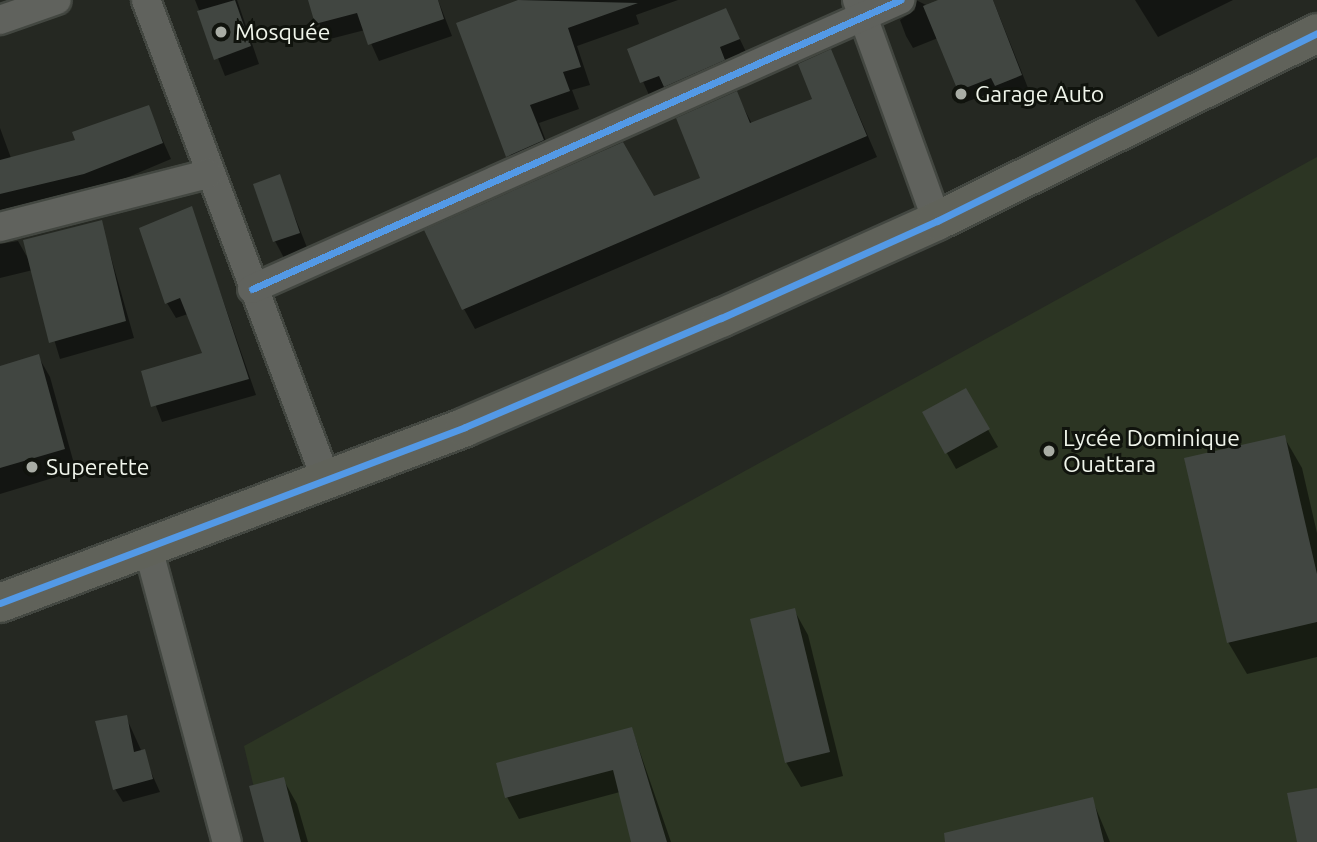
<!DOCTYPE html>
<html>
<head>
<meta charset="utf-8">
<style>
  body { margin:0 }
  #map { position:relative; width:1317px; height:842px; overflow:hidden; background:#252822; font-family:Ubuntu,sans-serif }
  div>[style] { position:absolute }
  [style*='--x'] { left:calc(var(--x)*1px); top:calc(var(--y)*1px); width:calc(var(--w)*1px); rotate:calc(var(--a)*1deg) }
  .built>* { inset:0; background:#2c3523 }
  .shadow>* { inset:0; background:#0007 }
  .building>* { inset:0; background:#414641 }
  .roads { filter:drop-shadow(2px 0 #434741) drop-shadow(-2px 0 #434741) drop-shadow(0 2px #434741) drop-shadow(0 -2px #434741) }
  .street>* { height:28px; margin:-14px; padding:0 14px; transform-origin:14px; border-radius:14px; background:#60625d }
  .secondary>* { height:38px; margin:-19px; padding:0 19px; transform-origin:19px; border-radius:19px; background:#60625a }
  .cycleway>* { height:7px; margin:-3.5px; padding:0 3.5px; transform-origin:3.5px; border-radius:3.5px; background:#5399e6 }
  .dots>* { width:19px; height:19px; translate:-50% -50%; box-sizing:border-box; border:4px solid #10130d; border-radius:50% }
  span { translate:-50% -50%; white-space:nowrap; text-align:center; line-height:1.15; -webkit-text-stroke:6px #10130d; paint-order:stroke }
  .poi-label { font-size:23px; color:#f0f5eb }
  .left { translate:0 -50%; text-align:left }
</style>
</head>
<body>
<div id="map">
  <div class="built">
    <i style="clip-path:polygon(1317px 157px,1317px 842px,267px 842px,244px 746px)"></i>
  </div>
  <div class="shadow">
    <i style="clip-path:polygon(195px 0,237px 0,259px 64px,225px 76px)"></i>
    <i style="clip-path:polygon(310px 0,438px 0,452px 36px,379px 61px,365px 30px,326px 40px)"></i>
    <i style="clip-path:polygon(523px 0,678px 0,636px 15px,639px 24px,577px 46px,590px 85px,572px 90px,579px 109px,539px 123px,553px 159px,518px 174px,459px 24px)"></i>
    <i style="clip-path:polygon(916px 0,928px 6px,993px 0,1028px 88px,1003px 98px,999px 90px,966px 102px,938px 38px,913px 48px,906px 36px,900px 20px,915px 10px)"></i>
    <i style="clip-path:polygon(1135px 0,1233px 0,1158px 37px)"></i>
    <i style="clip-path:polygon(726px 10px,746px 52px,725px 60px,730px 73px,649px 95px,629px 50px)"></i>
    <i style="clip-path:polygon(831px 51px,877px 157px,475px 329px,464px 309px,654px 198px,702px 179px,736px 93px,752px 124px,814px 100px)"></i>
    <i style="clip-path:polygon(148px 107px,171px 159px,0 231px,0 128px,11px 158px,78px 142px)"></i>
    <i style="clip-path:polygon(279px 177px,308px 250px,284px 258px,275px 241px)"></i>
    <i style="clip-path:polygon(191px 208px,256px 395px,162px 422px,143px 372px,204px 354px,188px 314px,176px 318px,167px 303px)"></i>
    <i style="clip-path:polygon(101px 222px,134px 338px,60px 359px,33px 270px,0 278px,0 244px,18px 241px,30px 262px)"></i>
    <i style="clip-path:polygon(38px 356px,50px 377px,76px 471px,0 494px,0 368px)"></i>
    <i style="clip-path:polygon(965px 390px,998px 447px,956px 469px,924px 413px)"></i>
    <i style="clip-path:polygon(1284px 437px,1302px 468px,1317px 533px,1317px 657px,1247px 674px,1228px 642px)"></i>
    <i style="clip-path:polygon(794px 610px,808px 635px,843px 776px,801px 787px,786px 762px)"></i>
    <i style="clip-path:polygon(126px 717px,160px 792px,123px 802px,115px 789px)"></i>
    <i style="clip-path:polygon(632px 729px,671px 842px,633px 842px,620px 792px,519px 819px,507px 797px)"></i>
    <i style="clip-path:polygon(283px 779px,297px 804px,308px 842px,266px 842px)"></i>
    <i style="clip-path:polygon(1092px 799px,1110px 842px,970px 842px)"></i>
  </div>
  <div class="building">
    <i style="clip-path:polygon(235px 0,251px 46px,214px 60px,197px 11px)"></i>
    <i style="clip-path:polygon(308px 0,438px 0,444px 19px,368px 45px,357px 13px,315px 24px)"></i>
    <i style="clip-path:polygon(518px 0,638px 3px,568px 28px,581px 67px,563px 72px,570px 91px,530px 105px,544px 140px,506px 157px,456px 23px)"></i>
    <i style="clip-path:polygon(938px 0,993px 0,1022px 75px,995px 86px,991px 78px,958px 91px,923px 6px)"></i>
    <i style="clip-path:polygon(726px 8px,740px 39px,720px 47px,725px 60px,664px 87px,659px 76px,640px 83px,627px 49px)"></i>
    <i style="clip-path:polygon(831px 49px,867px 136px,462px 310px,424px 230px,623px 142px,654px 196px,700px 178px,676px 118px,737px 91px,750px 123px,812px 99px,798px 64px)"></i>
    <i style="clip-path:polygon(149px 105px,163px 143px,84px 174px,0 194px,0 160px,75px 140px,72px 132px)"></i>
    <i style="clip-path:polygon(280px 174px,300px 233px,273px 242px,253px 184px)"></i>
    <i style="clip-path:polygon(192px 206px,249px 379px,151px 407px,141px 371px,202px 353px,180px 298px,165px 304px,139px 228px)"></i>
    <i style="clip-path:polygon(102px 220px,126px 321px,49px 343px,23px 240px)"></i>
    <i style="clip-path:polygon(39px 354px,65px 449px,0 468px,0 366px)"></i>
    <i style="clip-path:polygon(966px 388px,990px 429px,945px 454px,922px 412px)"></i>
    <i style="clip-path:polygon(1285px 435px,1317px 574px,1317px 622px,1227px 643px,1184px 458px)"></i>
    <i style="clip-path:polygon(795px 608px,830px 752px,785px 763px,750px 619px)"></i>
    <i style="clip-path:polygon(127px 715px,134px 752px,145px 749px,153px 779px,113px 790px,95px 721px)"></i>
    <i style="clip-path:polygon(632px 727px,667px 842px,631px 842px,613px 770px,505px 798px,496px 763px)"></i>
    <i style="clip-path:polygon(284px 777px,301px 842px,264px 842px,249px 786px)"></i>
    <i style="clip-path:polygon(1317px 788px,1317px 842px,1297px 842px,1287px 793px)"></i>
    <i style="clip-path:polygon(1093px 797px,1104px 842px,945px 842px,944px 833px)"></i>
  </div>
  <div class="roads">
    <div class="street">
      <i style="--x:146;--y:0;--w:509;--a:69.43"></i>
      <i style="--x:857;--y:0;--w:235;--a:70.1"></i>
      <i style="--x:0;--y:20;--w:60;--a:-19.3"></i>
      <i style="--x:0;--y:227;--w:215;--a:-14.3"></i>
      <i style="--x:252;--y:289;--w:710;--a:-24.04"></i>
      <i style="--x:148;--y:548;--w:304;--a:75"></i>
    </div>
    <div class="secondary">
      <i style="--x:0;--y:603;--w:497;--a:-20.7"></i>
      <i style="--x:465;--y:427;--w:278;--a:-23.1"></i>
      <i style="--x:721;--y:318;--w:237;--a:-24.2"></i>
      <i style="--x:937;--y:221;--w:424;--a:-26.3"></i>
    </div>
  </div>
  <div class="cycleway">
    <i style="--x:252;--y:289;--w:710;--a:-24.04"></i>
    <i style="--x:0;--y:603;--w:497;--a:-20.7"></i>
    <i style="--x:465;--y:427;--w:278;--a:-23.1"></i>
    <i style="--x:721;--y:318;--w:237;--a:-24.2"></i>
    <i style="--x:937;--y:221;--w:424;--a:-26.3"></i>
  </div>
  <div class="dots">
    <i style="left:221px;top:32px;background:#a9ada5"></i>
    <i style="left:961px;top:94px;background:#a9ada5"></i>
    <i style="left:1049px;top:451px;background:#a9ada5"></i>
    <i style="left:32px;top:467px;background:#a9ada5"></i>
  </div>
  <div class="poi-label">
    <span class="left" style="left:235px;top:32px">Mosquée</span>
    <span class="left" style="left:975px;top:94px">Garage Auto</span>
    <span class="left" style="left:1063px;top:451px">Lycée Dominique<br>Ouattara</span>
    <span class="left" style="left:46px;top:467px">Superette</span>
  </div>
</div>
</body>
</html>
